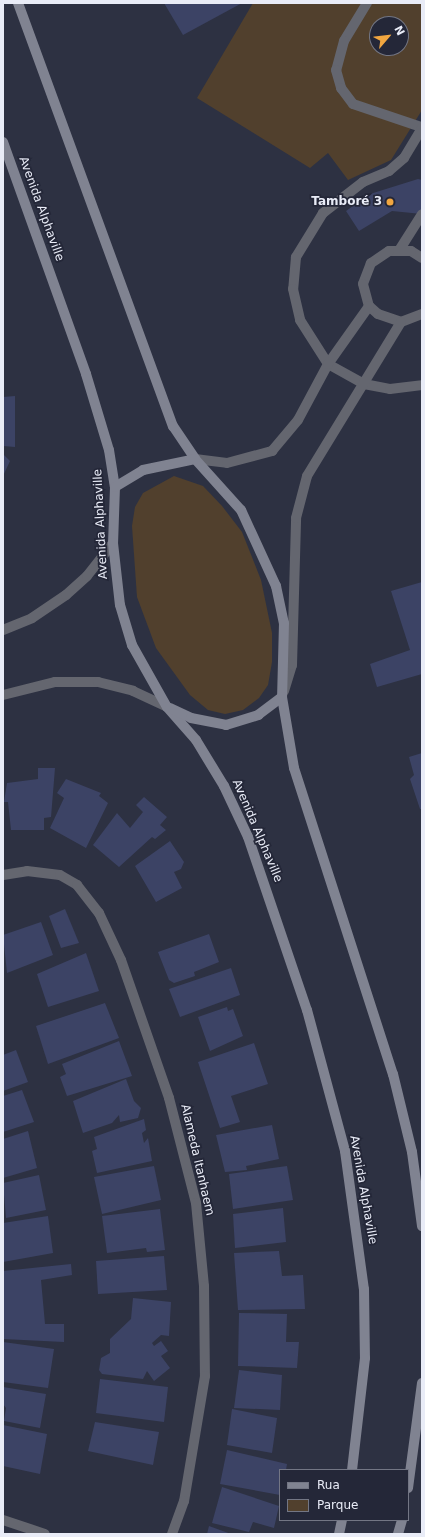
<!DOCTYPE html>
<html>
<head>
<meta charset="utf-8">
<style>
  body { margin:0 }
  #map { position:relative; width:425px; height:1537px; overflow:hidden; background:#2d3142; font-family:"DejaVu Sans",sans-serif }
  div>[style] { position:absolute }
  [style*='--x'] { left:calc(var(--x)*1px); top:calc(var(--y)*1px); width:calc(var(--w)*1px); rotate:calc(var(--a)*1deg) }
  .green>* { inset:0; background:#51402d }
  .building>* { inset:0; background:#3c4365 }
  .service>* { height:10px; margin:-5px; padding:0 5px; transform-origin:5px; border-radius:5px; background:#64666f }
  .minor>* { height:10px; margin:-5px; padding:0 5px; transform-origin:5px; border-radius:5px; background:#64666f }
  .secondary>* { height:10px; margin:-5px; padding:0 5px; transform-origin:5px; border-radius:5px; background:#808391 }
  .dots>* { width:11px; height:11px; translate:-50% -50%; box-sizing:border-box; border:2px solid #242738; border-radius:50% }
  span { translate:-50% -50%; white-space:nowrap; text-align:center; line-height:1.15; -webkit-text-stroke:3.5px #242738; paint-order:stroke }
  .poi-label { font-size:12px; color:#e9ecf7; font-weight:700 }
  .right { translate:-100% -50%; text-align:right }
  .street-label { font-size:12px; color:#e9ecf7 }
  .frame { position:absolute; inset:0; border:4px solid #e9ecf7; pointer-events:none }
  .legend { position:absolute; left:279px; top:1469px; width:130px; height:52px; box-sizing:border-box; background:#242738; border:1px solid #737684; margin:0; padding:5px 7px; list-style:none; font-size:12px; color:#e9ecf7 }
  .legend li { display:flex; align-items:center; gap:8px; height:20px }
  .legend b { width:20px; border:1px solid #737684 }
  .north { position:absolute; left:369px; top:16px; width:40px; height:40px; box-sizing:border-box; background:#242738; border:1px solid #737684; border-radius:50%; rotate:62deg; font-size:11px; font-weight:700; line-height:16px; text-align:center; color:#e9ecf7 }
  .north::after { content:''; display:block; margin:auto; width:14px; height:18px; background:#f1a640; clip-path:polygon(50% 0,100% 100%,50% 72%,0 100%) }
</style>
</head>
<body>
<div id="map">
  <div class="green">
    <i style="clip-path:polygon(evenodd,253px 3px,422px 3px,422px 110px,391px 160px,348px 180px,328px 153px,310px 168px,197px 98px,253px 3px,377px 24px,401px 24px,401px 48px,377px 48px,377px 24px)"></i>
    <i style="clip-path:polygon(174px 476px,203px 486px,222px 506px,242px 532px,261px 580px,272px 633px,272px 662px,268px 685px,259px 698px,243px 710px,225px 714px,208px 710px,190px 695px,156px 648px,137px 597px,132px 526px,135px 507px,143px 493px)"></i>
  </div>
  <div class="building">
    <i style="clip-path:polygon(164px 3px,242px 3px,183px 35px)"></i>
    <i style="clip-path:polygon(418px 179px,422px 180px,422px 214px,392px 211px,359px 231px,346px 211px,370px 194px)"></i>
    <i style="clip-path:polygon(15px 396px,15px 447px,3px 446px,3px 397px)"></i>
    <i style="clip-path:polygon(3px 454px,10px 461px,3px 476px)"></i>
    <i style="clip-path:polygon(422px 582px,422px 674px,377px 687px,370px 664px,410px 650px,391px 591px)"></i>
    <i style="clip-path:polygon(422px 753px,422px 809px,420px 809px,410px 779px,414px 775px,409px 757px)"></i>
    <i style="clip-path:polygon(38px 768px,55px 768px,51px 817px,44px 818px,44px 830px,11px 830px,8px 802px,4px 802px,7px 783px,38px 779px)"></i>
    <i style="clip-path:polygon(66px 779px,101px 793px,99px 796px,108px 803px,86px 848px,50px 828px,64px 798px,57px 793px)"></i>
    <i style="clip-path:polygon(144px 797px,167px 817px,160px 825px,166px 830px,155px 839px,152px 837px,119px 867px,93px 845px,117px 813px,130px 828px,143px 812px,136px 805px)"></i>
    <i style="clip-path:polygon(170px 841px,184px 862px,181px 869px,174px 872px,182px 888px,156px 902px,135px 866px)"></i>
    <i style="clip-path:polygon(65px 909px,79px 943px,61px 948px,49px 916px)"></i>
    <i style="clip-path:polygon(41px 922px,53px 955px,7px 973px,3px 935px)"></i>
    <i style="clip-path:polygon(209px 934px,219px 962px,194px 972px,195px 976px,174px 983px,169px 980px,158px 952px)"></i>
    <i style="clip-path:polygon(86px 953px,99px 991px,48px 1007px,37px 974px)"></i>
    <i style="clip-path:polygon(231px 968px,240px 995px,180px 1017px,169px 989px)"></i>
    <i style="clip-path:polygon(105px 1003px,119px 1038px,48px 1064px,36px 1026px)"></i>
    <i style="clip-path:polygon(227px 1007px,228px 1011px,233px 1009px,243px 1036px,210px 1051px,198px 1017px)"></i>
    <i style="clip-path:polygon(119px 1041px,132px 1076px,67px 1096px,60px 1077px,66px 1074px,62px 1064px)"></i>
    <i style="clip-path:polygon(254px 1043px,268px 1084px,231px 1096px,240px 1122px,220px 1128px,198px 1062px)"></i>
    <i style="clip-path:polygon(16px 1050px,28px 1082px,3px 1091px,3px 1055px)"></i>
    <i style="clip-path:polygon(126px 1079px,134px 1101px,141px 1108px,138px 1118px,120px 1122px,119px 1115px,112px 1123px,83px 1133px,73px 1101px)"></i>
    <i style="clip-path:polygon(22px 1090px,34px 1122px,3px 1132px,3px 1096px)"></i>
    <i style="clip-path:polygon(144px 1119px,146px 1130px,142px 1133px,144px 1143px,148px 1138px,152px 1161px,97px 1173px,92px 1151px,97px 1149px,94px 1137px)"></i>
    <i style="clip-path:polygon(272px 1125px,279px 1159px,246px 1166px,247px 1170px,225px 1172px,216px 1135px)"></i>
    <i style="clip-path:polygon(28px 1131px,37px 1168px,3px 1178px,3px 1139px)"></i>
    <i style="clip-path:polygon(154px 1166px,161px 1200px,102px 1214px,94px 1177px)"></i>
    <i style="clip-path:polygon(287px 1166px,293px 1200px,233px 1209px,229px 1174px)"></i>
    <i style="clip-path:polygon(39px 1175px,46px 1210px,6px 1218px,3px 1183px)"></i>
    <i style="clip-path:polygon(283px 1208px,286px 1242px,235px 1248px,233px 1214px)"></i>
    <i style="clip-path:polygon(160px 1209px,165px 1250px,147px 1252px,146px 1248px,107px 1253px,102px 1216px)"></i>
    <i style="clip-path:polygon(48px 1216px,53px 1253px,3px 1262px,3px 1223px)"></i>
    <i style="clip-path:polygon(279px 1251px,282px 1276px,303px 1275px,305px 1309px,238px 1310px,234px 1253px)"></i>
    <i style="clip-path:polygon(164px 1256px,167px 1290px,98px 1294px,96px 1261px)"></i>
    <i style="clip-path:polygon(71px 1264px,72px 1275px,41px 1280px,45px 1324px,64px 1324px,64px 1342px,3px 1339px,3px 1271px)"></i>
    <i style="clip-path:polygon(133px 1298px,171px 1302px,169px 1336px,161px 1335px,152px 1343px,154px 1346px,161px 1341px,168px 1351px,161px 1356px,170px 1368px,154px 1381px,147px 1371px,143px 1379px,102px 1374px,99px 1370px,101px 1358px,110px 1353px,110px 1339px,131px 1319px)"></i>
    <i style="clip-path:polygon(239px 1313px,287px 1314px,286px 1342px,299px 1342px,297px 1368px,238px 1366px)"></i>
    <i style="clip-path:polygon(3px 1342px,54px 1349px,48px 1388px,3px 1382px)"></i>
    <i style="clip-path:polygon(239px 1370px,282px 1375px,280px 1410px,234px 1408px)"></i>
    <i style="clip-path:polygon(100px 1379px,168px 1387px,164px 1422px,96px 1413px)"></i>
    <i style="clip-path:polygon(3px 1387px,46px 1394px,40px 1428px,4px 1421px,6px 1408px,3px 1404px)"></i>
    <i style="clip-path:polygon(232px 1409px,277px 1418px,272px 1453px,227px 1445px)"></i>
    <i style="clip-path:polygon(95px 1422px,159px 1432px,153px 1465px,88px 1451px)"></i>
    <i style="clip-path:polygon(3px 1425px,47px 1434px,40px 1474px,3px 1466px)"></i>
    <i style="clip-path:polygon(227px 1450px,287px 1464px,286px 1470px,280px 1470px,280px 1495px,220px 1484px)"></i>
    <i style="clip-path:polygon(222px 1487px,279px 1506px,274px 1528px,253px 1522px,249px 1532px,212px 1523px)"></i>
    <i style="clip-path:polygon(209px 1526px,231px 1534px,207px 1534px)"></i>
  </div>
  <div class="service">
    <i style="--x:367;--y:3;--w:44;--a:121.2"></i>
    <i style="--x:344;--y:41;--w:30;--a:105"></i>
    <i style="--x:336;--y:70;--w:19;--a:74"></i>
    <i style="--x:341;--y:88;--w:20;--a:53"></i>
    <i style="--x:353;--y:104;--w:72;--a:18.7"></i>
    <i style="--x:389;--y:171;--w:28;--a:157"></i>
    <i style="--x:363;--y:182;--w:51;--a:142.2"></i>
    <i style="--x:323;--y:213;--w:52;--a:121.5"></i>
    <i style="--x:296;--y:257;--w:32;--a:95"></i>
    <i style="--x:293;--y:289;--w:32;--a:77"></i>
    <i style="--x:300;--y:320;--w:52;--a:57.5"></i>
    <i style="--x:328;--y:364;--w:41;--a:29.1"></i>
    <i style="--x:364;--y:384;--w:26;--a:11"></i>
    <i style="--x:390;--y:389;--w:32;--a:-7"></i>
  </div>
  <div class="minor">
    <i style="--x:389;--y:171;--w:20;--a:-41"></i>
    <i style="--x:404;--y:158;--w:35;--a:-59"></i>
    <i style="--x:400;--y:249;--w:41;--a:-57.8"></i>
    <i style="--x:422;--y:258;--w:13;--a:-148"></i>
    <i style="--x:411;--y:251;--w:22;--a:180"></i>
    <i style="--x:389;--y:251;--w:22;--a:146"></i>
    <i style="--x:371;--y:263;--w:22;--a:111"></i>
    <i style="--x:363;--y:284;--w:23;--a:75"></i>
    <i style="--x:369;--y:306;--w:12;--a:42"></i>
    <i style="--x:378;--y:314;--w:24;--a:19"></i>
    <i style="--x:401;--y:322;--w:22;--a:-21"></i>
    <i style="--x:195;--y:459;--w:32;--a:7"></i>
    <i style="--x:227;--y:463;--w:47;--a:-14.9"></i>
    <i style="--x:272;--y:451;--w:40;--a:-50"></i>
    <i style="--x:298;--y:420;--w:64;--a:-61.8"></i>
    <i style="--x:328;--y:364;--w:71;--a:-54.7"></i>
    <i style="--x:3;--y:630;--w:31;--a:-22"></i>
    <i style="--x:32;--y:618;--w:41;--a:-34.1"></i>
    <i style="--x:66;--y:595;--w:28;--a:-42"></i>
    <i style="--x:87;--y:576;--w:42;--a:-51.8"></i>
    <i style="--x:284;--y:691;--w:27;--a:-73"></i>
    <i style="--x:292;--y:665;--w:147;--a:-88.4"></i>
    <i style="--x:296;--y:518;--w:43;--a:-75.3"></i>
    <i style="--x:307;--y:476;--w:180;--a:-58.6"></i>
    <i style="--x:3;--y:695;--w:54;--a:-14"></i>
    <i style="--x:55;--y:682;--w:43;--a:0"></i>
    <i style="--x:98;--y:682;--w:36;--a:14"></i>
    <i style="--x:133;--y:691;--w:38;--a:25"></i>
    <i style="--x:3;--y:875;--w:24;--a:-9"></i>
    <i style="--x:27;--y:871;--w:33;--a:7"></i>
    <i style="--x:60;--y:875;--w:20;--a:30"></i>
    <i style="--x:77;--y:885;--w:36;--a:52"></i>
    <i style="--x:99;--y:913;--w:52;--a:64.9"></i>
    <i style="--x:121;--y:960;--w:146;--a:70.8"></i>
    <i style="--x:169;--y:1098;--w:108;--a:75.6"></i>
    <i style="--x:196;--y:1203;--w:83;--a:84.5"></i>
    <i style="--x:204;--y:1286;--w:90;--a:89.4"></i>
    <i style="--x:205;--y:1376;--w:127;--a:99.5"></i>
    <i style="--x:184;--y:1501;--w:35;--a:110"></i>
    <i style="--x:3;--y:1520;--w:44;--a:18.4"></i>
  </div>
  <div class="secondary">
    <i style="--x:18;--y:3;--w:451;--a:69.9"></i>
    <i style="--x:173;--y:426;--w:40;--a:56"></i>
    <i style="--x:195;--y:459;--w:69;--a:48"></i>
    <i style="--x:241;--y:510;--w:84;--a:65.3"></i>
    <i style="--x:276;--y:586;--w:38;--a:78"></i>
    <i style="--x:284;--y:623;--w:74;--a:91.5"></i>
    <i style="--x:282;--y:697;--w:72;--a:80.4"></i>
    <i style="--x:294;--y:768;--w:322;--a:72.1"></i>
    <i style="--x:393;--y:1074;--w:80;--a:76.3"></i>
    <i style="--x:412;--y:1152;--w:75;--a:82.3"></i>
    <i style="--x:3;--y:142;--w:246;--a:70.3"></i>
    <i style="--x:86;--y:374;--w:79;--a:73.2"></i>
    <i style="--x:109;--y:450;--w:37;--a:81"></i>
    <i style="--x:115;--y:487;--w:56;--a:92"></i>
    <i style="--x:113;--y:543;--w:62;--a:83.6"></i>
    <i style="--x:120;--y:605;--w:42;--a:73.3"></i>
    <i style="--x:132;--y:645;--w:71;--a:60.6"></i>
    <i style="--x:167;--y:707;--w:44;--a:48.7"></i>
    <i style="--x:196;--y:740;--w:54;--a:58.7"></i>
    <i style="--x:224;--y:786;--w:56;--a:64.8"></i>
    <i style="--x:248;--y:837;--w:183;--a:71.2"></i>
    <i style="--x:307;--y:1010;--w:146;--a:74.9"></i>
    <i style="--x:345;--y:1151;--w:139;--a:82.2"></i>
    <i style="--x:364;--y:1289;--w:69;--a:89.2"></i>
    <i style="--x:365;--y:1358;--w:113;--a:96.6"></i>
    <i style="--x:115;--y:487;--w:33;--a:-31"></i>
    <i style="--x:143;--y:470;--w:53;--a:-11.9"></i>
    <i style="--x:170;--y:708;--w:23;--a:25"></i>
    <i style="--x:191;--y:718;--w:36;--a:11"></i>
    <i style="--x:226;--y:725;--w:34;--a:-17"></i>
    <i style="--x:258;--y:715;--w:30;--a:-37"></i>
    <i style="--x:408;--y:1488;--w:106;--a:-82.4"></i>
    <i style="--x:339;--y:1534;--w:14;--a:-78"></i>
    <i style="--x:398;--y:1534;--w:15;--a:-74"></i>
  </div>
  <div class="dots">
    <i style="left:390px;top:202px;background:#f1a640"></i>
  </div>
  <div class="poi-label">
    <span class="right" style="left:382px;top:202px">Tamboré 3</span>
  </div>
  <div class="street-label">
    <span style="left:41px;top:209px;rotate:70deg">Avenida Alphaville</span>
    <span style="left:101px;top:524px;rotate:-93deg">Avenida Alphaville</span>
    <span style="left:257px;top:831px;rotate:67deg">Avenida Alphaville</span>
    <span style="left:197px;top:1160px;rotate:77deg">Alameda Itanhaem</span>
    <span style="left:363px;top:1190px;rotate:80deg">Avenida Alphaville</span>
  </div>
  <div class="frame"></div>
  <ul class="legend">
  <li><b style="height:5px;background:#808391"></b>Rua</li>
  <li><b style="height:11px;background:#51402d"></b>Parque</li>
  </ul>
  <div class="north">N</div>
</div>
</body>
</html>
